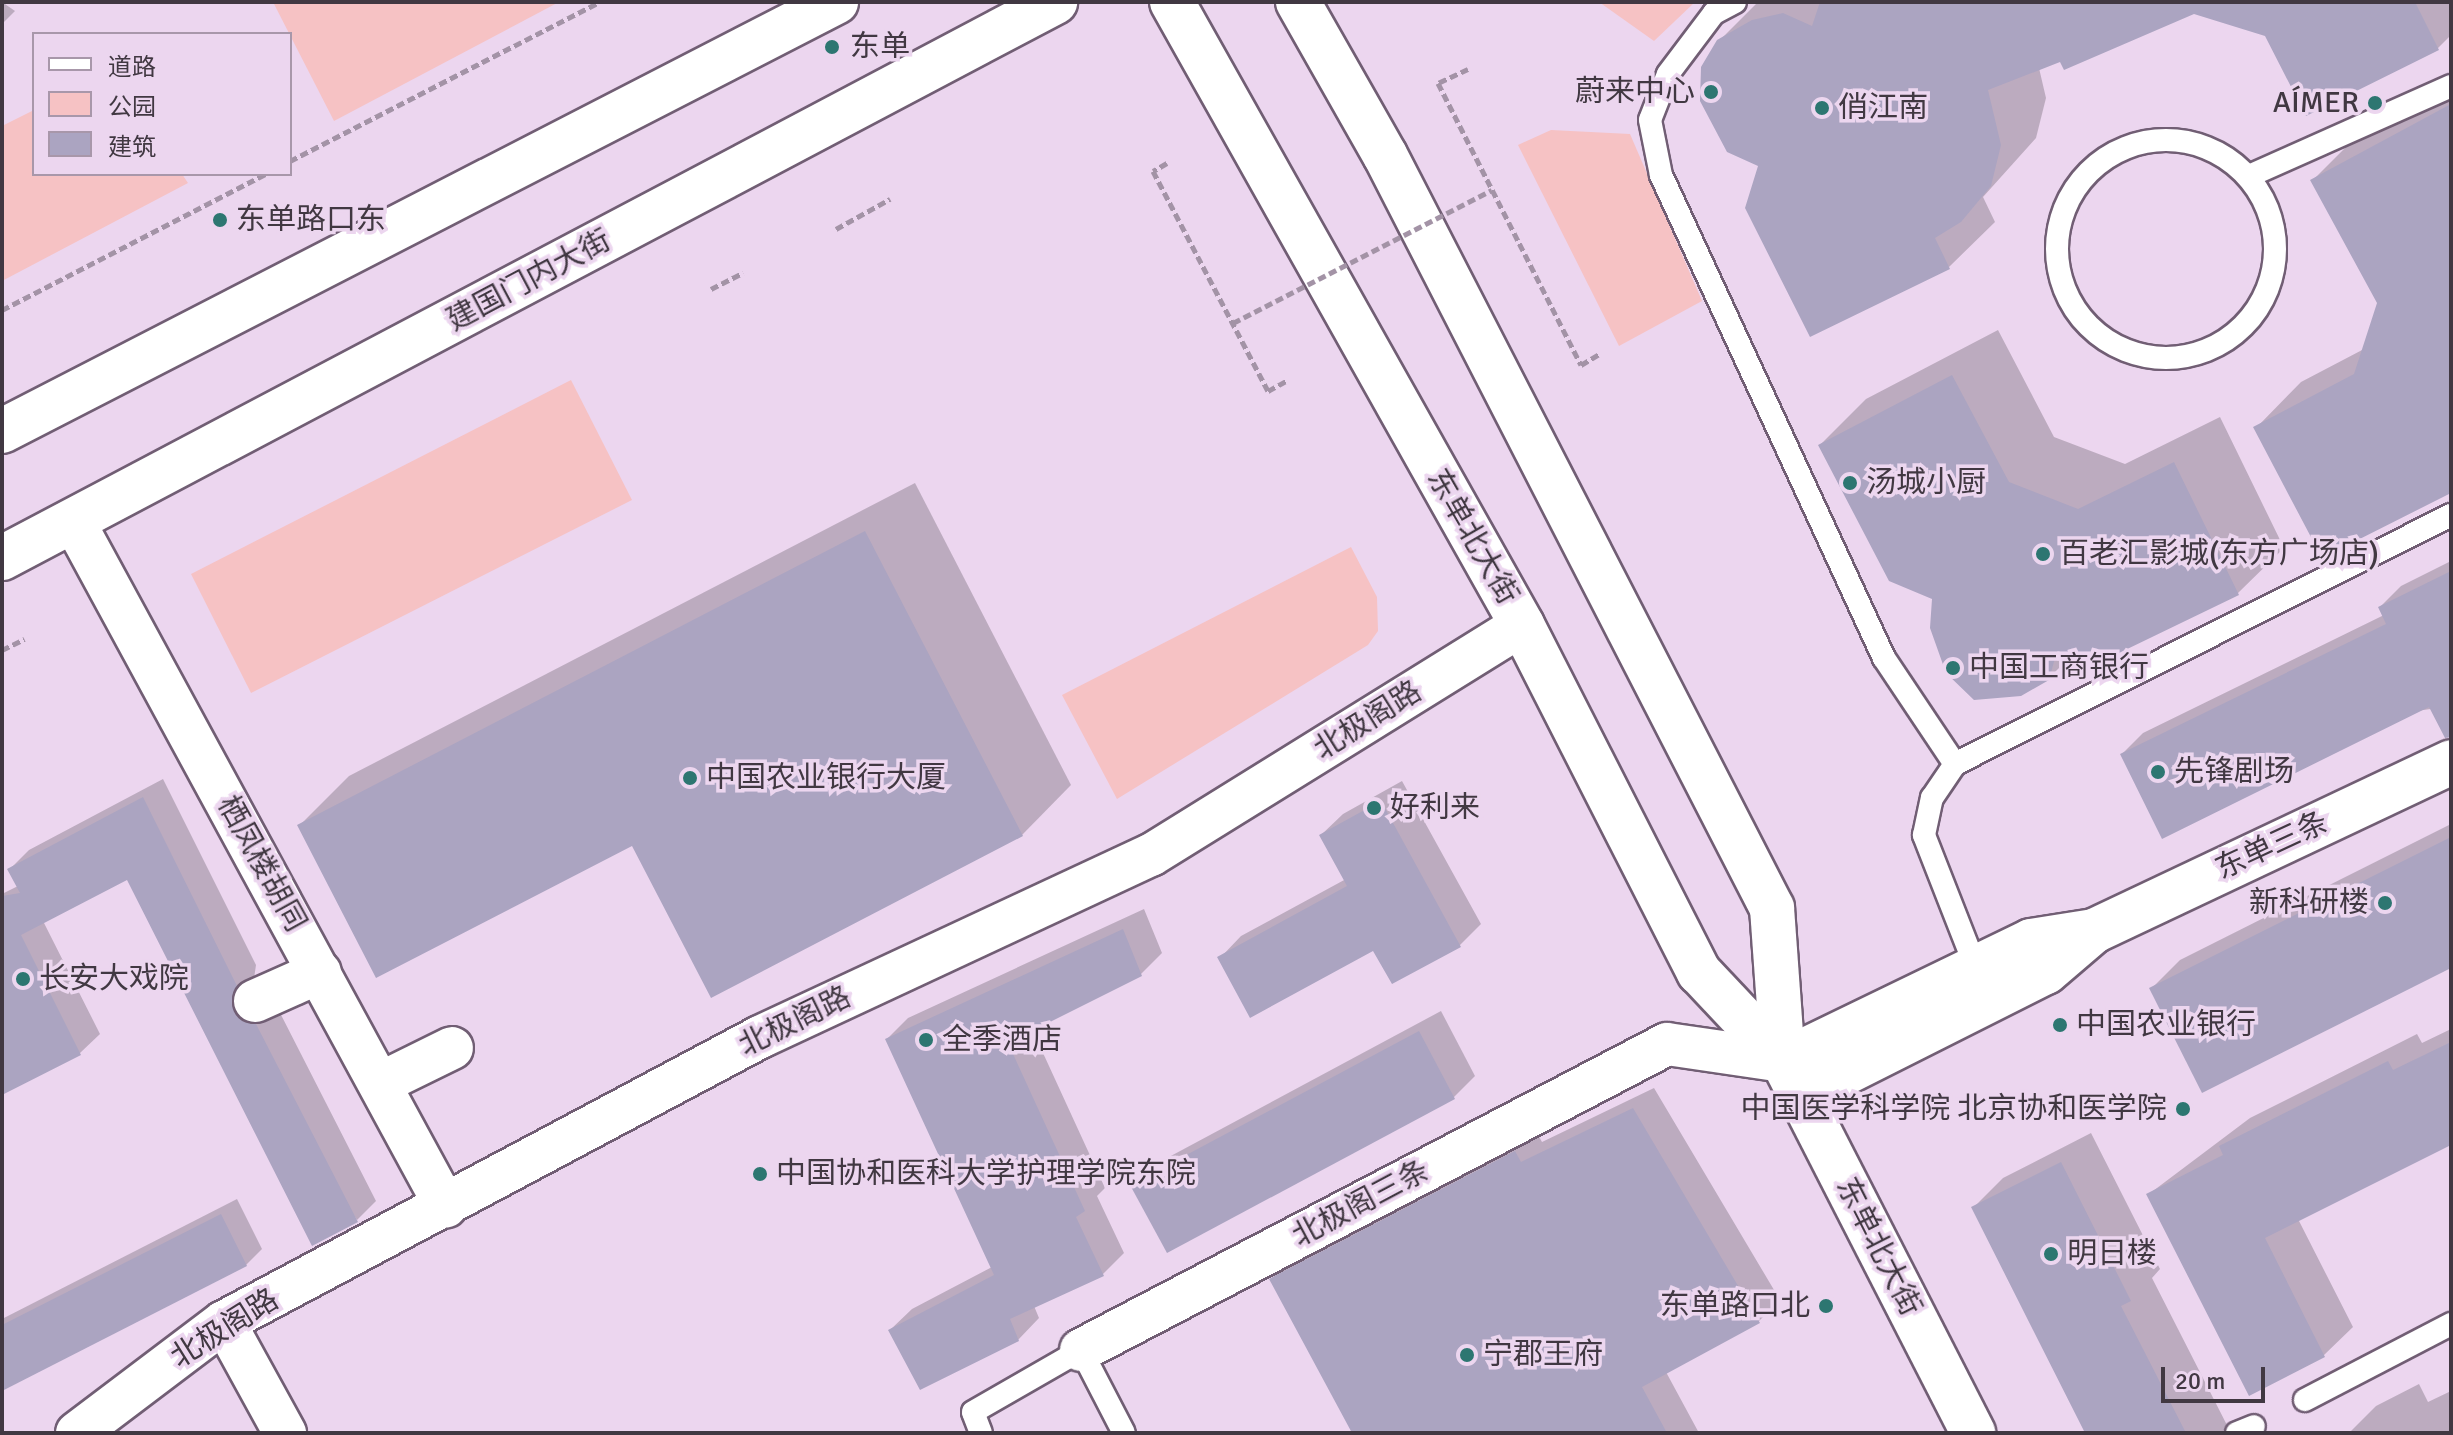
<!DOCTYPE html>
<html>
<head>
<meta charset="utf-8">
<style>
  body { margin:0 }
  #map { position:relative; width:2453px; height:1435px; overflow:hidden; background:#ecd6ef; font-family:Signika,"Noto Sans SC",sans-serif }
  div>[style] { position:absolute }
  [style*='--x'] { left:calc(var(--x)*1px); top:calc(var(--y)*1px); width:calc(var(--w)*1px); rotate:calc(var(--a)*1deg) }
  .green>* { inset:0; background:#f6c2c4 }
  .shadow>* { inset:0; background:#0003 }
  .building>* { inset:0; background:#aba4c1 }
  .path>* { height:5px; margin-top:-2.5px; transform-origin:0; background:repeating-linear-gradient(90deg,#a393a6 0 8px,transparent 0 12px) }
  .roads { filter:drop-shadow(2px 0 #715e74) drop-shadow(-2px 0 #715e74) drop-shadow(0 2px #715e74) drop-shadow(0 -2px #715e74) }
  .lane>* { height:22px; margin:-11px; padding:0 11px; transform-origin:11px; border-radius:11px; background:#fff }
  .lane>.ring { margin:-11px; padding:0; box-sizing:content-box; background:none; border:22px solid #fff; border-radius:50% }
  .street>* { height:42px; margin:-21px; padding:0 21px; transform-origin:21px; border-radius:21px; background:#fff }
  .secondary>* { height:44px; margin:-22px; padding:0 22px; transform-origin:22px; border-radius:22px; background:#fff }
  .primary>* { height:44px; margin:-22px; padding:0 22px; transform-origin:22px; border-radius:22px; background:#fff }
  .highway>* { height:44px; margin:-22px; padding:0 22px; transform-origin:22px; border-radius:22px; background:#fff }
  .path-bridge>* { height:5px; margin-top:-2.5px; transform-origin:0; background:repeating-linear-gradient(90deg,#a393a6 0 8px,transparent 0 12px) }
  .dots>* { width:22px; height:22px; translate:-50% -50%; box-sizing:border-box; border:4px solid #ecd6ef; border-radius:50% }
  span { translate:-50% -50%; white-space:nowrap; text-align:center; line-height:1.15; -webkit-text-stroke:7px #ecd6ef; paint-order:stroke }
  .poi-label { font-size:30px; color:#413842 }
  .left { translate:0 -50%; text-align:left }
  .right { translate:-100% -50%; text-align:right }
  .street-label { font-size:30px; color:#413842 }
  .frame { position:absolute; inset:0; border:4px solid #413842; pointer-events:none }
  .legend { position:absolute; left:32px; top:32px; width:260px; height:144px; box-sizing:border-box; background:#ecd6ef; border:2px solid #a897aa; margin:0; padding:10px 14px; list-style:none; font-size:24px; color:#413842 }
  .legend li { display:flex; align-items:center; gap:16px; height:40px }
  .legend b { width:40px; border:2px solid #a897aa }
  .scale { position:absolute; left:2161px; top:1367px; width:104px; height:36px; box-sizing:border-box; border:4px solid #413842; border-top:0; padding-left:10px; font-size:24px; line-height:28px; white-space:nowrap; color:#413842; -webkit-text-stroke:6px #ecd6ef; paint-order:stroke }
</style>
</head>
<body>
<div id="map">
  <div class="green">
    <i style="clip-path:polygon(273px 2px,559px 2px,334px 121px)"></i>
    <i style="clip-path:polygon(1599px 2px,1695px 2px,1654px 41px)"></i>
    <i style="clip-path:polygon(34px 110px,34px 174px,182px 174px,188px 183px,2px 281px,2px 126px)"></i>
    <i style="clip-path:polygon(1551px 130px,1630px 134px,1702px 301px,1619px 346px,1518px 145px)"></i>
    <i style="clip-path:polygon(571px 380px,632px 500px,251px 693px,191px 574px)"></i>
    <i style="clip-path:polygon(1351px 547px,1377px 597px,1378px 631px,1368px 645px,1117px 799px,1062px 695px)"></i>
  </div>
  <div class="shadow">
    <i style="clip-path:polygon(2px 2px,15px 11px,2px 24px)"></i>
    <i style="clip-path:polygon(1758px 2px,2451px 2px,2451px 35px,2438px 48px,2266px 35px,2194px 12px,2039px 68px,2046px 98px,2036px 138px,1983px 197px,1995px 222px,1949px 267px,1760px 165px,1718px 42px)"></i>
    <i style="clip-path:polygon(2451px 85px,2451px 490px,2256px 428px,2301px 382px,2364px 349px,2379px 303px,2313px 180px,2358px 135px)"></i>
    <i style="clip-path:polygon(1998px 330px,2054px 437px,2125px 464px,2220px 417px,2284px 548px,2238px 593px,2068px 659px,2048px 679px,1934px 597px,1820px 445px,1866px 399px)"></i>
    <i style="clip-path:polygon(915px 483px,1071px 785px,1022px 835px,633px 843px,299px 826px,349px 776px)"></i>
    <i style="clip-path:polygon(2451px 561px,2451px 706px,2122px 754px,2143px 733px,2384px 615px,2380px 607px,2401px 586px)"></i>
    <i style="clip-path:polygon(163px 779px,256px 965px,252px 992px,276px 1005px,376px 1201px,357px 1220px,127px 877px,43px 921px,100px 1034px,80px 1053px,2px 1092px,2px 894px,18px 886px,10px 869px,29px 850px)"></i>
    <i style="clip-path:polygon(1402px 781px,1481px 924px,1460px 945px,1220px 958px,1241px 936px,1346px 879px,1321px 835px,1343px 814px)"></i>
    <i style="clip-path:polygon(2451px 824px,2451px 966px,2152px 988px,2180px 960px)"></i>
    <i style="clip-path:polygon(1144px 909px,1162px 953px,1141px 974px,1032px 1029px,1105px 1188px,1097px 1196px,1124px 1253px,1103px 1274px,1034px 1306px,1039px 1318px,1018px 1340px,890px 1330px,912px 1309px,992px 1267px,887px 1039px,908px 1018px)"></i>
    <i style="clip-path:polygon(1441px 1011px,1475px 1076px,1454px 1097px,1167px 1250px,1133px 1186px,1154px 1165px)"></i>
    <i style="clip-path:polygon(2451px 1029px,2451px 1144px,2298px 1219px,2353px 1327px,2324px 1355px,2250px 1393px,2149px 1194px,2250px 1118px,2417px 1034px,2422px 1043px)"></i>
    <i style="clip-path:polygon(1654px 1088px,1780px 1300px,1759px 1321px,1666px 1372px,1699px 1433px,1354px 1433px,1271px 1279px,1293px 1258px,1536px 1131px,1542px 1142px)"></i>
    <i style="clip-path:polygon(2091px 1133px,2160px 1269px,2152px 1278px,2231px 1433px,2087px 1433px,1973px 1208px,2003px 1178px)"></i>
    <i style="clip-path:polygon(237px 1199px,262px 1249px,246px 1265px,2px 1389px,2px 1319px)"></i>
    <i style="clip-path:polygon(2419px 1384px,2428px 1402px,2451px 1391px,2451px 1433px,2349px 1433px,2376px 1406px)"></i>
  </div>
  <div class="building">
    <i style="clip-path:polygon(1820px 2px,2415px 2px,2439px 50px,2306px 116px,2265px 36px,2194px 14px,2064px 70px,2060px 62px,1988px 90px,2001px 145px,1991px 186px,1961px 222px,1935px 238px,1950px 269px,1810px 337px,1745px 208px,1758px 166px,1727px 152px,1700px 101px,1701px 67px,1717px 40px,1752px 20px,1783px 13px,1812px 26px)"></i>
    <i style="clip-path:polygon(2451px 104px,2451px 493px,2322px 558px,2253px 427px,2354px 374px,2377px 303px,2310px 180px)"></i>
    <i style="clip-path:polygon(1952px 375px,2009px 482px,2078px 509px,2174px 462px,2239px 595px,2090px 667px,2055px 658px,2049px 680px,2021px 696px,1974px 700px,1946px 673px,1930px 628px,1932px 599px,1889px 581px,1818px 445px)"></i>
    <i style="clip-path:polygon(865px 531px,1023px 836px,711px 998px,632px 846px,376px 978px,297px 825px)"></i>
    <i style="clip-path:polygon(2451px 571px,2451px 737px,2445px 738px,2429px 707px,2162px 839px,2120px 754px,2386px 624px,2378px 607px)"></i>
    <i style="clip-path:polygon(143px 797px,237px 986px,234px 1011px,256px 1024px,358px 1222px,312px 1246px,127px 880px,21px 935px,81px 1055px,2px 1095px,2px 896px,20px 893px,7px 869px)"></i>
    <i style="clip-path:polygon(1381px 801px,1461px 947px,1392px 984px,1373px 951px,1250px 1018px,1217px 957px,1347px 886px,1319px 835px)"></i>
    <i style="clip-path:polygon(2451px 837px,2451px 968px,2202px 1093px,2149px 988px)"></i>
    <i style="clip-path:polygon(1123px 929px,1142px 976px,1008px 1043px,1085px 1211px,1076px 1217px,1104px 1276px,1010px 1319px,1019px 1341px,920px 1390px,888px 1330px,994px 1275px,885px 1039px)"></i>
    <i style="clip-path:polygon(1419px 1031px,1455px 1099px,1167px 1253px,1130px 1185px)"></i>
    <i style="clip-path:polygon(2451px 1042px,2451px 1145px,2265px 1238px,2325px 1357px,2249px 1396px,2146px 1194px,2223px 1155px,2219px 1146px,2388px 1061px,2393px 1070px)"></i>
    <i style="clip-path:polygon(1633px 1108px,1760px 1323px,1642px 1387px,1667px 1433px,1352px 1433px,1269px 1279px,1515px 1151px,1521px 1162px)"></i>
    <i style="clip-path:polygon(2061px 1162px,2131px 1301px,2121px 1306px,2186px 1433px,2085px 1433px,1971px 1207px)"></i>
    <i style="clip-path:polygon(221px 1214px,247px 1266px,2px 1391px,2px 1325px)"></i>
  </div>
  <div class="path">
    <i style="--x:1468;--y:69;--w:33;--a:155"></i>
    <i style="--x:1438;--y:83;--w:316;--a:63.1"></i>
    <i style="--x:1581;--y:365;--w:23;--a:-31"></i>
    <i style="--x:290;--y:161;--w:348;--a:-27.2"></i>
    <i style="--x:1167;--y:163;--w:16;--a:150"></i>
    <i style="--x:1153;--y:171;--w:248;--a:62.4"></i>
    <i style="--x:1268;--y:391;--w:21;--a:-29"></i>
    <i style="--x:836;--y:229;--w:62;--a:-29.1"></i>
    <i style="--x:711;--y:289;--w:36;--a:-27"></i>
    <i style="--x:2;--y:310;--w:297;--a:-27.3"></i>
    <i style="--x:2;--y:650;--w:25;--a:-26"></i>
  </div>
  <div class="roads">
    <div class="lane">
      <i style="--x:1735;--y:2;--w:24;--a:152"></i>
      <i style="--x:1714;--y:13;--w:76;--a:127"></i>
      <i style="--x:1668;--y:74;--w:49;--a:111.4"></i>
      <i style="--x:1650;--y:120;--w:56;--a:78.7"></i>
      <i style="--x:1661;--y:175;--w:532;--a:65.22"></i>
      <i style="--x:1884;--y:658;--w:128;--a:56.2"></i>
      <i class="ring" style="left:2057px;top:140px;width:196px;height:196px"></i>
      <i style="--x:2249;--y:176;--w:221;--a:-24"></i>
      <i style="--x:1976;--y:968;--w:143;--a:-111.4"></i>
      <i style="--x:1924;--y:835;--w:38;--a:-78"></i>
      <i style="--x:1932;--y:798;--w:41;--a:-55.9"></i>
      <i style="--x:1955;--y:764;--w:555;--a:-26.66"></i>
      <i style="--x:2305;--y:1400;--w:165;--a:-27.5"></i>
      <i style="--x:981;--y:1433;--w:22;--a:-111"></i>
      <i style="--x:973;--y:1412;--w:125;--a:-29.9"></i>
      <i style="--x:1081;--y:1350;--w:93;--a:62.6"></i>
      <i style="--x:2237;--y:1433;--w:18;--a:-22"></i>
    </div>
    <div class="street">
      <i style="--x:74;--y:522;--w:779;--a:61.5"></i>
      <i style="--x:255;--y:1001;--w:71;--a:-24"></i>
      <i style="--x:381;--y:1083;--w:79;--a:-26.2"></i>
      <i style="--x:224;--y:1322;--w:127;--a:61.2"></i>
      <i style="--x:1081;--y:1350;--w:661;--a:-27.57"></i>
      <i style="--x:1667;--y:1044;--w:117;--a:8.3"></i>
      <i style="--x:77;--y:1433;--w:184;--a:-37.1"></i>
      <i style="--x:224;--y:1322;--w:607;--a:-28"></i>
      <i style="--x:760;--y:1037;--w:431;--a:-25"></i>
      <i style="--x:1151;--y:855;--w:437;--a:-31.8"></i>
    </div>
    <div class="secondary">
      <i style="--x:1783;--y:1061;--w:276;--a:-25.8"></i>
      <i style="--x:2031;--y:941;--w:64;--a:-9"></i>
      <i style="--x:1801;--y:1095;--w:274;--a:-26.7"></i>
      <i style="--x:2046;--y:972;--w:63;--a:-40.5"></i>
      <i style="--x:2094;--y:931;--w:395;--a:-25.3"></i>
    </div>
    <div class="primary">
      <i style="--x:1172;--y:2;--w:715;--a:60.67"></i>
      <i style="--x:1522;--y:625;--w:390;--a:63"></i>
      <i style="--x:1699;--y:972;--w:122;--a:46.7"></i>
      <i style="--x:1783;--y:1061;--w:418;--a:62.9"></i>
      <i style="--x:1298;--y:2;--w:176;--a:60.4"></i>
      <i style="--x:1385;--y:155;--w:847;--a:62.8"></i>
      <i style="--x:1772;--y:908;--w:153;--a:85.9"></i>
    </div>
    <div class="highway">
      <i style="--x:2;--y:431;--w:938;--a:-27.22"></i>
      <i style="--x:2;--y:558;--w:1191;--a:-27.83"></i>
    </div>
  </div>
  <div class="path-bridge">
    <i style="--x:1233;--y:323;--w:291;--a:-27.2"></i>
  </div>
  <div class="dots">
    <i style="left:832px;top:47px;background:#2d7671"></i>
    <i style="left:1711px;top:92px;background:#2d7671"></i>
    <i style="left:2375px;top:103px;background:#2d7671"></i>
    <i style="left:1822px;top:108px;background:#2d7671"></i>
    <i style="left:220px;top:220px;background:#2d7671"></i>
    <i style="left:1850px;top:483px;background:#2d7671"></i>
    <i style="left:2043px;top:554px;background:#2d7671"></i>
    <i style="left:1953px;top:668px;background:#2d7671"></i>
    <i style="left:2158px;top:772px;background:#2d7671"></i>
    <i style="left:690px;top:778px;background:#2d7671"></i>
    <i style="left:1374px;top:808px;background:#2d7671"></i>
    <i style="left:2385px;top:903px;background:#2d7671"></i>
    <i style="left:23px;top:979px;background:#2d7671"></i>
    <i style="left:2060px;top:1025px;background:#2d7671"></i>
    <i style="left:926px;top:1040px;background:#2d7671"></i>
    <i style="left:2183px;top:1109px;background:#2d7671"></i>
    <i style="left:760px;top:1174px;background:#2d7671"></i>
    <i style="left:2051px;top:1254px;background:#2d7671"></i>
    <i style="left:1826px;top:1306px;background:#2d7671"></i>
    <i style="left:1467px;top:1355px;background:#2d7671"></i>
  </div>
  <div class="poi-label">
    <span class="left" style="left:850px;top:47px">东单</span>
    <span class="right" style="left:1695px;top:92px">蔚来中心</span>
    <span class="right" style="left:2359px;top:103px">AÍMER</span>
    <span class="left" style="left:1838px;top:108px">俏江南</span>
    <span class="left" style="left:236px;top:220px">东单路口东</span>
    <span class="left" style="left:1866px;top:483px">汤城小厨</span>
    <span class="left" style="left:2059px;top:554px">百老汇影城(东方广场店)</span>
    <span class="left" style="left:1969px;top:668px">中国工商银行</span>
    <span class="left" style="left:2174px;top:772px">先锋剧场</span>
    <span class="left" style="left:706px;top:778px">中国农业银行大厦</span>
    <span class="left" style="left:1390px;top:808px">好利来</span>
    <span class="right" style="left:2369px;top:903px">新科研楼</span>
    <span class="left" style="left:39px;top:979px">长安大戏院</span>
    <span class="left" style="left:2076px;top:1025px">中国农业银行</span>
    <span class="left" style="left:942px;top:1040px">全季酒店</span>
    <span class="right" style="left:2167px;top:1109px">中国医学科学院 北京协和医学院</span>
    <span class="left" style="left:776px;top:1174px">中国协和医科大学护理学院东院</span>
    <span class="left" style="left:2067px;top:1254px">明日楼</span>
    <span class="right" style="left:1810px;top:1306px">东单路口北</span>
    <span class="left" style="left:1483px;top:1355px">宁郡王府</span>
  </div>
  <div class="street-label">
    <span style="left:529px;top:281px;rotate:-28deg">建国门内大街</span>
    <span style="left:1472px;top:537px;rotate:60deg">东单北大街</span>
    <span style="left:1368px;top:721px;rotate:-32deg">北极阁路</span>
    <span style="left:2272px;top:846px;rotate:-25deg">东单三条</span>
    <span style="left:261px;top:864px;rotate:61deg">栖凤楼胡同</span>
    <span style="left:795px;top:1022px;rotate:-26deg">北极阁路</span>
    <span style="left:1361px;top:1204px;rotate:-28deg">北极阁三条</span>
    <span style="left:1878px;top:1247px;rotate:63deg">东单北大街</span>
    <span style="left:225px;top:1329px;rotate:-32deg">北极阁路</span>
  </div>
  <div class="frame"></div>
  <ul class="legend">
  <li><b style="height:10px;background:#fff"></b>道路</li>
  <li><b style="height:22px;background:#f6c2c4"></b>公园</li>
  <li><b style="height:22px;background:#aba4c1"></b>建筑</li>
  </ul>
  <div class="scale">20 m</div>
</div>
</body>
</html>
